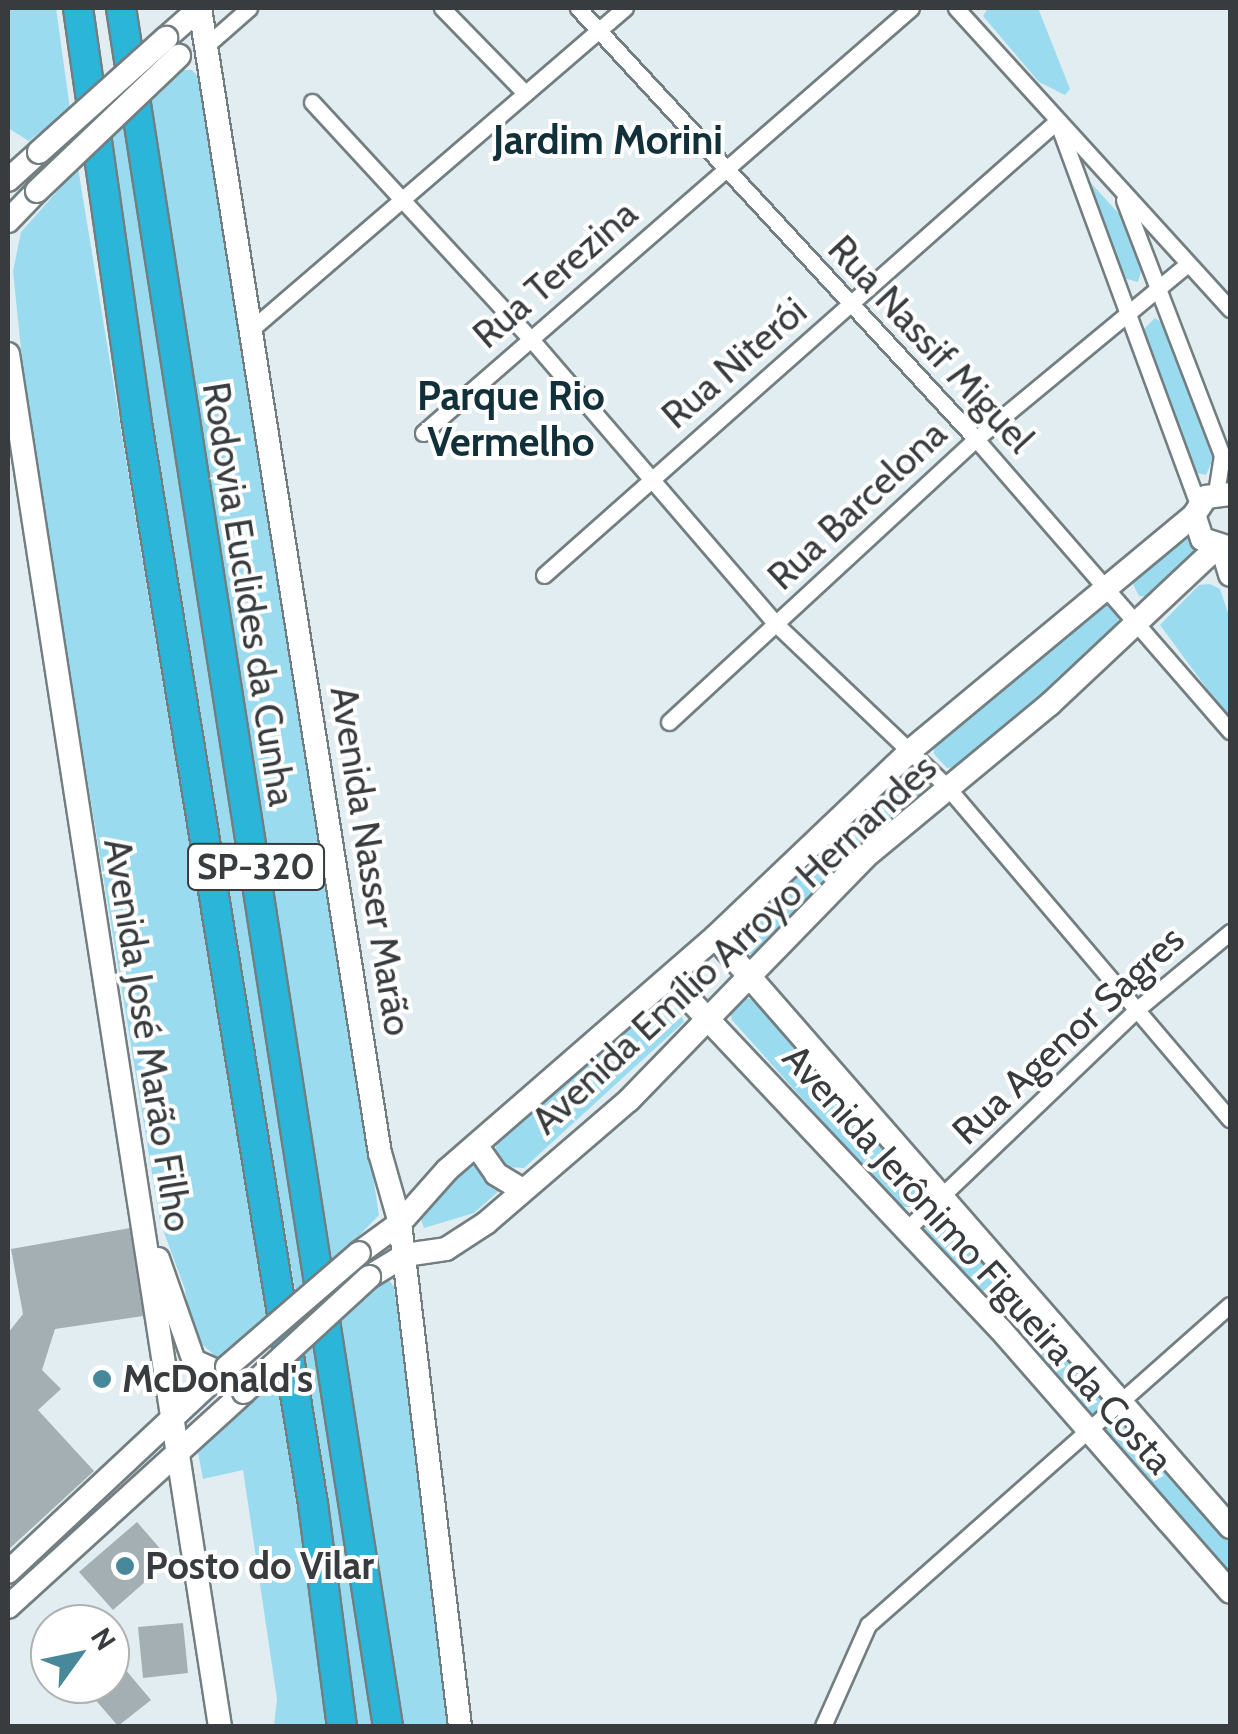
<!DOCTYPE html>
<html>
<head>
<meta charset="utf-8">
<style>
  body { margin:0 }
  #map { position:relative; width:1238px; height:1734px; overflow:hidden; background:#e2edf1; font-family:Cabin,sans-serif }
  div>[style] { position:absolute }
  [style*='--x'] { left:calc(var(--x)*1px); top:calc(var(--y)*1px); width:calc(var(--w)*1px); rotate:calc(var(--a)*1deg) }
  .green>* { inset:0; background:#9adbef }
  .building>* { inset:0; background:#a4afb3 }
  .roads { filter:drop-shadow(2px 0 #737e81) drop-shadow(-2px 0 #737e81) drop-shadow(0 2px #737e81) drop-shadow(0 -2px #737e81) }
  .street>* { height:15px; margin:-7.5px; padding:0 7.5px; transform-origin:7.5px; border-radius:7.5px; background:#fff }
  .secondary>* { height:22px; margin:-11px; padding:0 11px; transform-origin:11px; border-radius:11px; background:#fff }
  .highway>* { height:28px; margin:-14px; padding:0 14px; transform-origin:14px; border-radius:14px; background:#2bb6d9 }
  .bridges { filter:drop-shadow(2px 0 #737e81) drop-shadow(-2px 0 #737e81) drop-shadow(0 2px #737e81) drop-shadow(0 -2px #737e81) }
  .secondary-bridge>* { height:22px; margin:-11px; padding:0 11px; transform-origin:11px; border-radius:11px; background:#fff }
  .dots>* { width:28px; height:28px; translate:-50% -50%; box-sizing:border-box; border:5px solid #fff; border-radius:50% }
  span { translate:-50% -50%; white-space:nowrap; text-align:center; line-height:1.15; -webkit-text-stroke:8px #fff; paint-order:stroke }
  .shield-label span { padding:2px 8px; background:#fff; border:2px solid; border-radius:8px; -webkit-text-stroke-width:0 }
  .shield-label { font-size:35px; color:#383c3e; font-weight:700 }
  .street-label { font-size:38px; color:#383c3e }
  .poi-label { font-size:38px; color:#383c3e; font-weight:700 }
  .left { translate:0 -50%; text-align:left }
  .neighbourhood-label { font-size:40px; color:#113039; font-weight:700 }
  .frame { position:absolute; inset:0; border:10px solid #383c3e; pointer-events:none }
  .north { position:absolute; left:30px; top:1604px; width:100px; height:100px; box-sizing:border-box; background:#fff; border:2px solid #afb1b2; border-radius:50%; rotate:57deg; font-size:28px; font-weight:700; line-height:40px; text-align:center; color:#383c3e }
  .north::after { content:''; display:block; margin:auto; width:35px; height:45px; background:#48889b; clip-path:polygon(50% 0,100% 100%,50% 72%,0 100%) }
</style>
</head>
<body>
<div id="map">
  <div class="green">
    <i style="clip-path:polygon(8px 8px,56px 8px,70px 109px,29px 141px,8px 128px)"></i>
    <i style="clip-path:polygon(988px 8px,1038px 8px,1070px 89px,1065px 95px,1039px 82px,983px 16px)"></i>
    <i style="clip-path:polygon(177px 70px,192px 70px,203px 82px,379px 1215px,331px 1265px,142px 105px)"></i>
    <i style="clip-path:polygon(127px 120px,318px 1277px,296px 1296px,100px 145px)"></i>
    <i style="clip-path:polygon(78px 168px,268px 1321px,217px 1358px,192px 1335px,185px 1289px,160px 1222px,28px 418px,13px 271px,21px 232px)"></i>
    <i style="clip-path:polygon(1089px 181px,1121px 216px,1142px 268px,1138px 282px,1120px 277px,1086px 186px)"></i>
    <i style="clip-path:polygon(1155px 318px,1165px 325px,1213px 459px,1206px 475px,1197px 473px,1143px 330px)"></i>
    <i style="clip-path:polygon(1187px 527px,1201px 551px,1149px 597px,1139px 596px,1128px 574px)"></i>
    <i style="clip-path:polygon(1210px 584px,1220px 589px,1230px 619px,1230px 720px,1160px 625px,1199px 585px)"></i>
    <i style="clip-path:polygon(1106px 603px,1119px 615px,1117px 626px,1044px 698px,958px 767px,947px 768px,934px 754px,934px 743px,1094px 606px)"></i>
    <i style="clip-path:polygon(901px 771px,914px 773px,924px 794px,760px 954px,747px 954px,735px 940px,736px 927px)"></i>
    <i style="clip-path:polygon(658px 997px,673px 999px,684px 1022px,524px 1168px,508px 1167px,495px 1149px,500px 1139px)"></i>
    <i style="clip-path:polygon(744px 998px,755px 1000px,916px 1183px,922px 1196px,912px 1207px,899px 1207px,732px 1020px,730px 1010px)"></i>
    <i style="clip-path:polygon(477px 1160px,501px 1189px,474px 1213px,424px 1228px,419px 1213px,425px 1204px)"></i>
    <i style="clip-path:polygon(943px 1213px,1005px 1282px,1006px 1295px,999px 1304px,988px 1304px,920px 1233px,932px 1214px)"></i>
    <i style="clip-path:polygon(387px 1277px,394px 1287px,451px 1726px,399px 1726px,338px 1321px)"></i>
    <i style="clip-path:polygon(1030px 1321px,1044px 1324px,1105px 1393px,1106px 1407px,1097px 1415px,1085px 1414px,1017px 1340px)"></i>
    <i style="clip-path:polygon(323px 1335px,381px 1726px,358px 1726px,302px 1353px)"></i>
    <i style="clip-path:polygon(280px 1372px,301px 1506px,329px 1726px,274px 1726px,277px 1699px,243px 1470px,203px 1479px,197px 1447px)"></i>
    <i style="clip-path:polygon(1115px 1418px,1128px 1418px,1230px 1539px,1230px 1584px,1107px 1439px,1105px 1428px)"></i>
  </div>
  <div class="building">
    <i style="clip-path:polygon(136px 1227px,150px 1315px,55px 1329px,42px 1370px,61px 1389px,38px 1410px,94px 1471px,8px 1550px,8px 1333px,23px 1314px,11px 1249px)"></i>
    <i style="clip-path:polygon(137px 1522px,170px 1560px,113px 1610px,79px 1572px)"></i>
    <i style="clip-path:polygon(183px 1623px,188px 1673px,143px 1678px,138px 1627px)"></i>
    <i style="clip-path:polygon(119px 1662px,151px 1700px,118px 1726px,86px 1689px,110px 1684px,110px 1669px)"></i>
  </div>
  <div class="roads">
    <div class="street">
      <i style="--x:442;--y:8;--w:119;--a:45.7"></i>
      <i style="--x:578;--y:8;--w:587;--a:47.28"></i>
      <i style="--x:976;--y:439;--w:387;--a:49"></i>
      <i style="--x:956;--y:8;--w:407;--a:47.7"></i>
      <i style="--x:207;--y:45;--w:56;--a:-41.4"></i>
      <i style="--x:312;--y:102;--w:321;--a:47.3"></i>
      <i style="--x:530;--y:338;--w:377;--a:49.3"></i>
      <i style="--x:776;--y:624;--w:238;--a:43.6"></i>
      <i style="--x:948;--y:788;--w:435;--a:49.6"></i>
      <i style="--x:1124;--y:200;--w:273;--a:69"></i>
      <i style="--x:1222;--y:455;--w:37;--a:99"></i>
      <i style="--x:255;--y:326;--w:488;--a:-40.7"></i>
      <i style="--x:423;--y:433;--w:647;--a:-41.05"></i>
      <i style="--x:544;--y:575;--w:685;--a:-41.51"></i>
      <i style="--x:1057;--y:121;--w:409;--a:69.8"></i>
      <i style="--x:669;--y:722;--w:418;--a:-42.7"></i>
      <i style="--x:976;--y:439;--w:273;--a:-39.6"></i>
      <i style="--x:907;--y:1229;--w:315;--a:-43.7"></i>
      <i style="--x:1135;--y:1011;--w:124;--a:-39.7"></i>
      <i style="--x:823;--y:1726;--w:111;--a:-66"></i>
      <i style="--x:868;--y:1625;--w:483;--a:-41.5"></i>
    </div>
    <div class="secondary">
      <i style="--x:200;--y:8;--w:1159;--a:81.07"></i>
      <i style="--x:380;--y:1153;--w:73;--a:74.1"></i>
      <i style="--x:400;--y:1223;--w:507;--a:83.2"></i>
      <i style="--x:166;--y:38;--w:45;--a:-41.4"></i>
      <i style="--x:8;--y:180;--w:42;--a:-42.1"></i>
      <i style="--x:8;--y:221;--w:42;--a:-46"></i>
      <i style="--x:8;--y:354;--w:1388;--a:81.22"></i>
      <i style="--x:1227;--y:547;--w:26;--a:-162"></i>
      <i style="--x:1202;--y:539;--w:25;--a:-108"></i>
      <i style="--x:1194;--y:515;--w:22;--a:-56"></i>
      <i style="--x:1206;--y:497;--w:24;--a:-7"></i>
      <i style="--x:1222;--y:548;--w:28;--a:73"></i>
      <i style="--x:715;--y:937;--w:783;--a:48.88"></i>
      <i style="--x:669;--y:978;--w:482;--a:46.7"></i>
      <i style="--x:1000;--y:1329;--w:349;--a:48.8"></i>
      <i style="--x:476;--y:1145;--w:35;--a:55"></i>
      <i style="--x:496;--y:1174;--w:31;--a:31"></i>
      <i style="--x:359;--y:1253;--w:51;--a:-36.2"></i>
      <i style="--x:400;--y:1223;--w:71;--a:-48.4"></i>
      <i style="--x:447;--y:1170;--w:355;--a:-41"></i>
      <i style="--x:715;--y:937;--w:269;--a:-43.6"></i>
      <i style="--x:910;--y:751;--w:369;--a:-39.7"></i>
      <i style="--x:158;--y:1259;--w:108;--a:70.6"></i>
      <i style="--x:194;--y:1361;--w:30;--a:24"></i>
      <i style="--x:369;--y:1277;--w:42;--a:-31.4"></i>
      <i style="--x:405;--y:1255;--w:41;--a:-8.3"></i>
      <i style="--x:446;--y:1249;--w:48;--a:-33"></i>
      <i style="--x:486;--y:1223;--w:189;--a:-40.7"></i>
      <i style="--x:629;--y:1100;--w:339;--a:-45.8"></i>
      <i style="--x:865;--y:857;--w:240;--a:-39.6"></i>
      <i style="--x:1050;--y:704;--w:229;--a:-43.2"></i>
      <i style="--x:8;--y:1572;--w:300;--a:-43.1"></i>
      <i style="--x:8;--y:1607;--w:319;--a:-42.3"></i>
    </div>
    <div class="highway">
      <i style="--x:78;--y:8;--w:413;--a:81.9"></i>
      <i style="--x:136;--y:417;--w:1101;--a:80.75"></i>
      <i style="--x:313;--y:1504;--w:224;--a:82.6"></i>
      <i style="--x:121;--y:8;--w:1739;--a:81.17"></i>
    </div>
  </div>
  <div class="bridges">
    <div class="secondary-bridge">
      <i style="--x:39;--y:152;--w:171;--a:-41.9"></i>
      <i style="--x:37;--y:191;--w:196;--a:-43.6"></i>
      <i style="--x:227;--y:1367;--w:174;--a:-40.8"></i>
      <i style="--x:244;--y:1392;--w:170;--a:-42.6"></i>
    </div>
  </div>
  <div class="dots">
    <i style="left:102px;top:1379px;background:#48889b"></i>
    <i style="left:125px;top:1566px;background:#48889b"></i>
  </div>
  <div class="shield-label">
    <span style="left:256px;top:867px">SP-320</span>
  </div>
  <div class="street-label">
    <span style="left:555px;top:274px;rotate:-41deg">Rua Terezina</span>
    <span style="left:931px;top:344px;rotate:47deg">Rua Nassif Miguel</span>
    <span style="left:734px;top:363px;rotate:-41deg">Rua Niterói</span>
    <span style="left:857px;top:505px;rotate:-43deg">Rua Barcelona</span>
    <span style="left:249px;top:594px;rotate:81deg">Rodovia Euclides da Cunha</span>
    <span style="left:371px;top:861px;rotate:81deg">Avenida Nasser Marão</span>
    <span style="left:734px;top:944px;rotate:-43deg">Avenida Emílio Arroyo Hernandes</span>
    <span style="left:148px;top:1035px;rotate:81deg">Avenida José Marão Filho</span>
    <span style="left:1068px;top:1035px;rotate:-43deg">Rua Agenor Sagres</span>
    <span style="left:978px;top:1259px;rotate:48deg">Avenida Jerônimo Figueira da Costa</span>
  </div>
  <div class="poi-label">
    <span class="left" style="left:122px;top:1379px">McDonald's</span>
    <span class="left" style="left:145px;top:1566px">Posto do Vilar</span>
  </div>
  <div class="neighbourhood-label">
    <span style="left:608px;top:140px">Jardim Morini</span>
    <span style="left:511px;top:419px">Parque Rio<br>Vermelho</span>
  </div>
  <div class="frame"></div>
  <div class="north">N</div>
</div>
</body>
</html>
